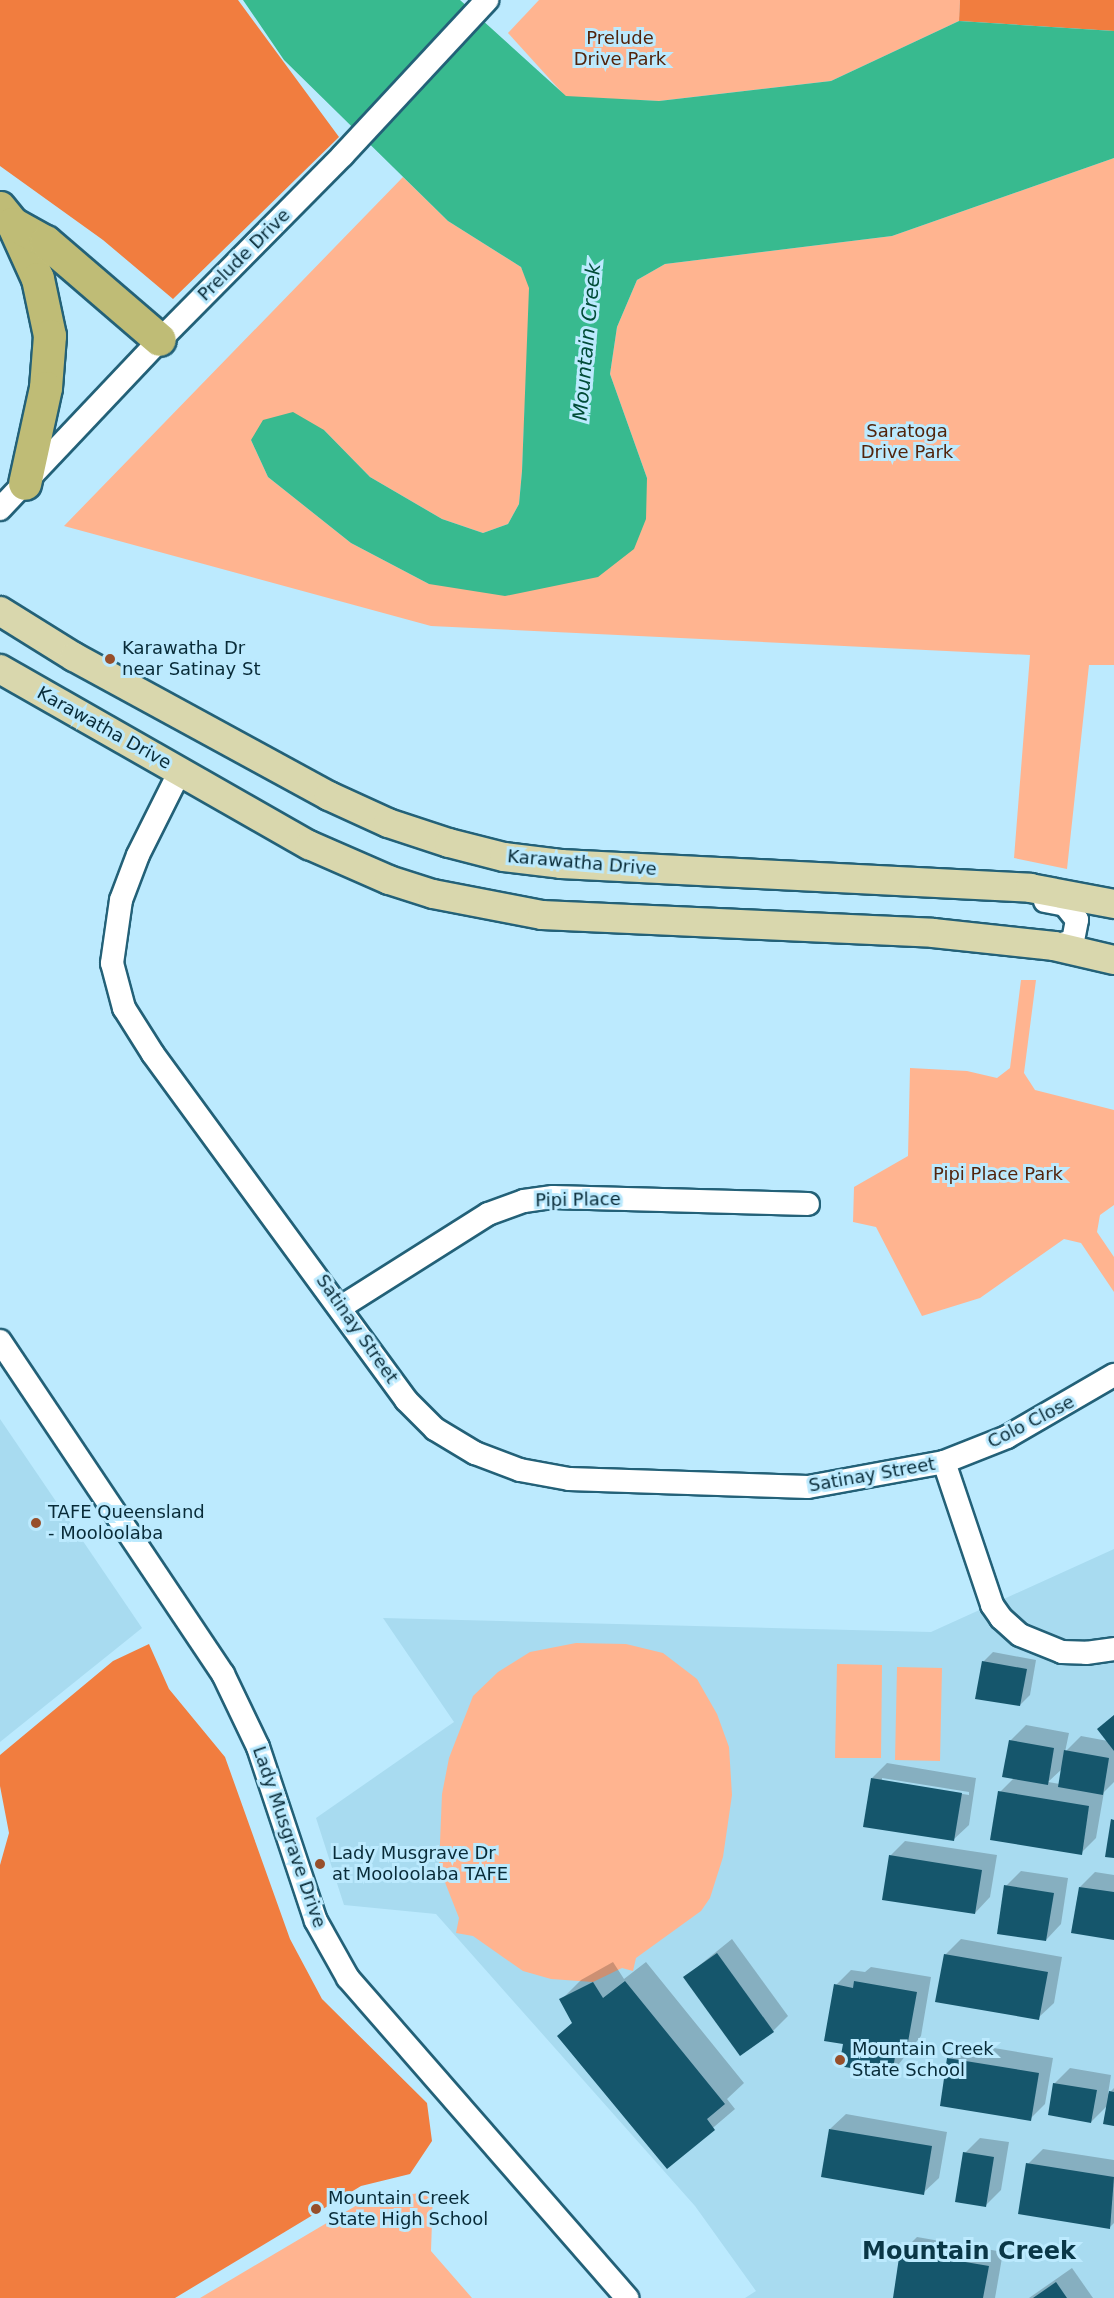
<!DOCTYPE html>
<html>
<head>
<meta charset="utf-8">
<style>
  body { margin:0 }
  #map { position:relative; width:1114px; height:2298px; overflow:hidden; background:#bceafe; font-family:"DejaVu Sans",sans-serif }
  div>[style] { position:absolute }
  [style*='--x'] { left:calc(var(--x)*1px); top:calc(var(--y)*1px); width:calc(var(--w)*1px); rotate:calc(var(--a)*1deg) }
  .built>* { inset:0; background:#a8dbf0 }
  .green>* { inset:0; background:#ffb490 }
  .forest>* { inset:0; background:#f17d3f }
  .water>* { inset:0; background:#38ba8f }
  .shadow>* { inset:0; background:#0003 }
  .building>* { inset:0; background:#15566c }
  .roads { filter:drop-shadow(2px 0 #236178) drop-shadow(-2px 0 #236178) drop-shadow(0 2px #236178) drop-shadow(0 -2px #236178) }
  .minor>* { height:22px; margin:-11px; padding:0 11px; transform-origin:11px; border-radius:11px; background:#fff }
  .major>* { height:28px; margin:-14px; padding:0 14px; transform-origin:14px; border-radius:14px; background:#d9d7ad }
  .highway>* { height:32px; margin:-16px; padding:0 16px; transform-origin:16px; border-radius:16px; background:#bfbc76 }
  .dots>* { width:16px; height:16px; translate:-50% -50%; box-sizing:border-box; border:3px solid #bceafe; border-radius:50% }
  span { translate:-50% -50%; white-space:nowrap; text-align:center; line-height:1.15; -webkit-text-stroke:6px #bceafe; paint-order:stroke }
  .park-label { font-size:18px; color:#52240c }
  .street-label { font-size:18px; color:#082b38 }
  .poi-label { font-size:18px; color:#082b38 }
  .left { translate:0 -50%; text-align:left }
  .water-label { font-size:20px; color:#004c37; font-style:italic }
  .district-label { font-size:24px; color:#0a3747; font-weight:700 }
</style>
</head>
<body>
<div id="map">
  <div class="built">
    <i style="clip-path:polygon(0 1419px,142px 1628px,0 1742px)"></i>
    <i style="clip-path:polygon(1114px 1549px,1114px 2298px,745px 2298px,756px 2291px,695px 2206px,436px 1914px,344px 1905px,316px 1818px,454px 1722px,383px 1618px,931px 1632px)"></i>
  </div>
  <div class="green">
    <i style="clip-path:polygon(539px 0,960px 0,959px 21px,831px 81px,659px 101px,566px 97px,508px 33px)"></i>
    <i style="clip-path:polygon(1114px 158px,1114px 665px,1089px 665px,1067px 869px,1014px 858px,1030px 655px,431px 626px,64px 526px,403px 177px,448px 221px,521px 267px,530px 288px,522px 471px,519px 504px,508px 524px,483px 533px,442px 519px,370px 477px,324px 430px,251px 440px,268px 477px,351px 543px,429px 584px,647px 478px,610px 374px,617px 327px,637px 280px,665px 264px,892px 236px)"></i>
    <i style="clip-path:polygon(1021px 980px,1036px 980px,1024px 1073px,1035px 1090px,1114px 1110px,1114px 1205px,1100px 1215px,1097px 1232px,1114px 1257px,1114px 1292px,1081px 1243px,1064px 1239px,980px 1298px,922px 1316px,876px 1227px,853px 1222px,854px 1187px,908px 1156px,910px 1068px,967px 1071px,997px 1078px,1010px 1068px)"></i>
    <i style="clip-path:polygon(576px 1643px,626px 1644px,663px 1653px,697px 1679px,717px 1714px,729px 1747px,732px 1795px,723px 1857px,710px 1898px,701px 1911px,636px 1958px,633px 1971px,622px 1968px,593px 1982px,551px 1979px,523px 1971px,473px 1936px,456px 1933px,459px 1918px,439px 1867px,442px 1794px,449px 1758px,473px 1696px,498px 1672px,530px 1652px)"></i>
    <i style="clip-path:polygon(837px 1664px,882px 1665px,881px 1758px,835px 1758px)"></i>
    <i style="clip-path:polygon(897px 1667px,942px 1668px,940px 1761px,895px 1760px)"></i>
    <i style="clip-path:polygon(433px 2192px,431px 2251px,472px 2298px,200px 2298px,369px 2198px)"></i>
  </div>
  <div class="forest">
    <i style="clip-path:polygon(0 0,238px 0,339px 137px,173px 299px,103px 240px,0 166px)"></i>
    <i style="clip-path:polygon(960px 0,1114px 0,1114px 31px,959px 21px)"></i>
    <i style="clip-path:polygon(149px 1644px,169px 1689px,225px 1757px,290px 1939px,322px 1999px,427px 2103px,432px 2141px,410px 2174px,361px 2186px,175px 2298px,0 2298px,0 1865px,9px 1833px,0 1786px,0 1755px,113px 1661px)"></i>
  </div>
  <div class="water">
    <i style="clip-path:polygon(243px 0,460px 0,566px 96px,659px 101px,831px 81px,959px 21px,1114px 31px,1114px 158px,892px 236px,665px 264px,637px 280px,617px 327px,610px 374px,647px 478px,646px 519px,634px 549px,598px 577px,505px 596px,429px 584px,351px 543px,268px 477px,251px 440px,263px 420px,293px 412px,324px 430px,370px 477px,442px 519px,483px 533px,508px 524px,519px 504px,522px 471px,529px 288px,521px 267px,448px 221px,284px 60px)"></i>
  </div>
  <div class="shadow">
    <i style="clip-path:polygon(993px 1652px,1036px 1660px,1030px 1695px,1020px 1705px,983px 1662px)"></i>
    <i style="clip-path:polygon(evenodd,1114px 1715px,1114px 1782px,1104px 1792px,1096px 1838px,1081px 1853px,1000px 1792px,1015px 1777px,1010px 1741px,1026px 1725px,1069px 1733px,1065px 1752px,1081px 1736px,1108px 1741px,1099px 1729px,1114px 1715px,1063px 1768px,1060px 1784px,1048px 1782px,1063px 1768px)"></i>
    <i style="clip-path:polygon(evenodd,887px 1763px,976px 1778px,969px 1825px,953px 1840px,872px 1778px,887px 1763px,882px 1778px,969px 1792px,969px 1795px,882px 1781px,882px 1778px)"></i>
    <i style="clip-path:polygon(905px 1841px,997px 1855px,990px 1897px,975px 1913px,890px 1856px)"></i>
    <i style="clip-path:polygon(1021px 1871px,1068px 1878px,1061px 1924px,1046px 1940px,1006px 1886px)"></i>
    <i style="clip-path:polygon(1095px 1872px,1114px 1875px,1114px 1938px,1080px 1887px)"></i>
    <i style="clip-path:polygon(732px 1939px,788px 2016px,773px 2031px,685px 1977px)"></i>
    <i style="clip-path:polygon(961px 1939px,1062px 1957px,1054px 2003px,1038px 2018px,945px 1955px)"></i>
    <i style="clip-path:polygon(613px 1962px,624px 1979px,646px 1962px,744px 2083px,727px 2099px,735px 2109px,667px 2167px,561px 2000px,581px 1980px)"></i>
    <i style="clip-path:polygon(871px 1967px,931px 1977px,921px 2036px,891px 2074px,845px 2043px,836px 1985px,851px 1970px,865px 1972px)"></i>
    <i style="clip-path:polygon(964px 2043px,1053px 2058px,1045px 2104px,1030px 2119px,949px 2058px)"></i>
    <i style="clip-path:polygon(1070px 2068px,1111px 2075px,1108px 2094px,1114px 2088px,1114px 2125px,1108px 2105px,1091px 2122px,1054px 2084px)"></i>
    <i style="clip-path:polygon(846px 2114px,947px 2132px,939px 2178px,923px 2193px,830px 2129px)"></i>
    <i style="clip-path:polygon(980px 2138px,1009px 2142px,1001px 2190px,986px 2205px,965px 2153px)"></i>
    <i style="clip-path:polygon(1043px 2149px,1114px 2160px,1114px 2223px,1110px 2227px,1028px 2164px)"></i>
    <i style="clip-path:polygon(917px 2237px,1003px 2252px,995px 2298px,894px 2298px,902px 2252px)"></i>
    <i style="clip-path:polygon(1072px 2268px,1093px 2298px,1029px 2298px)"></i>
  </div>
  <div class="building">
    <i style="clip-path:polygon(982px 1661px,1027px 1669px,1020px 1706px,975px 1699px)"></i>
    <i style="clip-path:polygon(1114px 1715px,1114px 1751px,1097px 1729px)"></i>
    <i style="clip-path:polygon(1009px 1740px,1054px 1748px,1048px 1785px,1002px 1777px)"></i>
    <i style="clip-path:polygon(1064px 1750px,1109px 1758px,1103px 1795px,1058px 1787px)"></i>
    <i style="clip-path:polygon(871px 1778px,962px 1793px,954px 1841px,863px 1827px)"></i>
    <i style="clip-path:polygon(998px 1791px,1089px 1806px,1082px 1855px,990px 1840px)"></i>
    <i style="clip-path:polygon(1111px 1819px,1114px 1820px,1114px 1858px,1105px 1857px)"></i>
    <i style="clip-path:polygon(889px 1855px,982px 1870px,975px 1914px,882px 1900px)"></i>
    <i style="clip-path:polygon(1004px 1885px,1054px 1893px,1046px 1941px,997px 1934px)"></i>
    <i style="clip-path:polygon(1079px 1887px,1114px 1892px,1114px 1940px,1071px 1933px)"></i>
    <i style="clip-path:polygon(717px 1953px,774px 2032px,740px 2056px,683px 1977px)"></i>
    <i style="clip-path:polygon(944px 1954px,1048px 1972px,1039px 2020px,935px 2002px)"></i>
    <i style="clip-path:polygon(625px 1981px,725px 2104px,707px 2119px,715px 2130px,667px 2169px,557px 2036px,572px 2023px,559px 1999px,593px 1982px,603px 1998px)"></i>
    <i style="clip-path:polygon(854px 1981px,917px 1992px,906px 2053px,896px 2051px,892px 2075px,839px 2066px,843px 2044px,824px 2041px,834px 1984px,853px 1988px)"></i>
    <i style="clip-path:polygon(947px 2058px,1039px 2073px,1031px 2121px,940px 2106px)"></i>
    <i style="clip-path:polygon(1053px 2083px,1097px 2090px,1091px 2123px,1048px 2115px)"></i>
    <i style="clip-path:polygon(1109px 2091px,1114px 2092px,1114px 2126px,1103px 2124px)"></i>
    <i style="clip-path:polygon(829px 2129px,932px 2146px,924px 2195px,821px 2177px)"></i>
    <i style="clip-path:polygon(963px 2152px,994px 2157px,986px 2207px,955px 2202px)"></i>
    <i style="clip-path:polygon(1026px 2163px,1114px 2177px,1110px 2229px,1018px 2214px)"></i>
    <i style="clip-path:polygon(900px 2251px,989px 2266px,983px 2298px,893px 2298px)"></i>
    <i style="clip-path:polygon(1056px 2282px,1067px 2298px,1033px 2298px)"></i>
  </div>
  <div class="roads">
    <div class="minor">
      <i style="--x:0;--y:509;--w:233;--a:-46.6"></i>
      <i style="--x:160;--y:340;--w:260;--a:-45.3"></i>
      <i style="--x:343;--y:155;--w:212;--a:-47.1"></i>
      <i style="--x:180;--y:771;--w:94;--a:116.6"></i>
      <i style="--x:138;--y:855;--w:48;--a:110.7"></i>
      <i style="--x:121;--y:900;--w:64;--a:98.1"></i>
      <i style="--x:112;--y:963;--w:47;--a:75.1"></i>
      <i style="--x:124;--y:1008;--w:54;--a:57.8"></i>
      <i style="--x:153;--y:1054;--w:429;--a:53.8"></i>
      <i style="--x:406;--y:1400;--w:41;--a:45"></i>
      <i style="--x:435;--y:1429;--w:47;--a:31"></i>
      <i style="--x:475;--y:1453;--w:48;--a:20.7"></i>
      <i style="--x:520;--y:1470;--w:50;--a:10.4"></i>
      <i style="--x:569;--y:1479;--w:239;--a:1.9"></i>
      <i style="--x:808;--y:1487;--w:138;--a:-10.4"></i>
      <i style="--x:944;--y:1462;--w:68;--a:-21.6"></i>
      <i style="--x:1007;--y:1437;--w:124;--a:-30.1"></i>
      <i style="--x:1045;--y:901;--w:20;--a:11"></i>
      <i style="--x:1065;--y:905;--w:19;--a:51"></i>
      <i style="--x:1077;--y:920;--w:21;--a:101"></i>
      <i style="--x:1073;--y:941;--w:20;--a:165"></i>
      <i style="--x:341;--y:1307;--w:174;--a:-32.3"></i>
      <i style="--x:488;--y:1214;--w:38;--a:-20"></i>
      <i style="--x:524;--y:1201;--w:29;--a:-8"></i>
      <i style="--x:553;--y:1197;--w:255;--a:1.6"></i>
      <i style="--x:0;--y:1341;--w:401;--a:56.2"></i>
      <i style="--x:223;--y:1674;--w:81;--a:64.4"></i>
      <i style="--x:258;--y:1747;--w:183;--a:71.6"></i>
      <i style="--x:316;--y:1921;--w:65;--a:60.7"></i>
      <i style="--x:348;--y:1978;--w:425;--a:48.9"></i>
      <i style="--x:944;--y:1462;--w:151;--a:71.4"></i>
      <i style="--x:992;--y:1605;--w:16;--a:55"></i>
      <i style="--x:1001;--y:1618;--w:25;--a:42"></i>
      <i style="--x:1020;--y:1635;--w:45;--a:22"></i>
      <i style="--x:1062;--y:1652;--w:24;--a:2"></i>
      <i style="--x:1086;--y:1653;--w:28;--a:-8"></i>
    </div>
    <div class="major">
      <i style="--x:0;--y:611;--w:87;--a:31.9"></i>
      <i style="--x:74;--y:657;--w:290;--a:28.6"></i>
      <i style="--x:329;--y:796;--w:65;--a:24.6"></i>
      <i style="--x:388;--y:823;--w:64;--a:18.2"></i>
      <i style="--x:449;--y:843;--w:57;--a:14.3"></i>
      <i style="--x:504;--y:857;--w:57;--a:7"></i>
      <i style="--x:561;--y:864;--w:470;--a:2.9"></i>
      <i style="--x:1030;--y:888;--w:86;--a:10.8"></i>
      <i style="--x:0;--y:669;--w:356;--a:29.7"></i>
      <i style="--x:309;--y:845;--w:87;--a:23.6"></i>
      <i style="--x:389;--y:880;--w:46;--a:17.7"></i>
      <i style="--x:433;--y:894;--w:111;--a:10.9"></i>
      <i style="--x:542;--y:915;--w:391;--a:2.6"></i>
      <i style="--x:933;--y:933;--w:122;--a:6.1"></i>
      <i style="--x:1054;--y:946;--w:62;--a:13.1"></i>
    </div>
    <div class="highway">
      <i style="--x:0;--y:208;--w:21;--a:51"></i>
      <i style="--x:13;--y:224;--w:60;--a:65.6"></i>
      <i style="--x:38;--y:279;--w:58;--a:78.1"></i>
      <i style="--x:50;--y:336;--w:52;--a:94.4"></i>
      <i style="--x:46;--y:388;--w:98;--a:102.3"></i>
      <i style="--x:13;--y:224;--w:38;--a:29"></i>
      <i style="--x:46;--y:242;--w:150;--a:40.7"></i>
    </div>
  </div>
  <div class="dots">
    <i style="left:110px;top:659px;background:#974f2b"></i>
    <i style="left:36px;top:1523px;background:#974f2b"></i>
    <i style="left:320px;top:1864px;background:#974f2b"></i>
    <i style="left:840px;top:2060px;background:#974f2b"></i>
    <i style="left:316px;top:2209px;background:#974f2b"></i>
  </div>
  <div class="park-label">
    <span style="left:620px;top:49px">Prelude<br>Drive Park</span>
    <span style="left:907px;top:442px">Saratoga<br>Drive Park</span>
    <span style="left:998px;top:1174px">Pipi Place Park</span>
  </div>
  <div class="street-label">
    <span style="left:244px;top:255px;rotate:-45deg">Prelude Drive</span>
    <span style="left:104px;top:728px;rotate:29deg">Karawatha Drive</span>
    <span style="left:582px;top:863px;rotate:5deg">Karawatha Drive</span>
    <span style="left:578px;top:1200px;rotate:-1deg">Pipi Place</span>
    <span style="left:357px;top:1329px;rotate:55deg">Satinay Street</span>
    <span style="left:1031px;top:1422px;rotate:-27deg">Colo Close</span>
    <span style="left:872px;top:1475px;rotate:-10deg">Satinay Street</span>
    <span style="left:289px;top:1837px;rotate:71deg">Lady Musgrave Drive</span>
  </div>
  <div class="poi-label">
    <span class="left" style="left:122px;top:659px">Karawatha Dr<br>near Satinay St</span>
    <span class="left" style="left:48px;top:1523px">TAFE Queensland<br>- Mooloolaba</span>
    <span class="left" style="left:332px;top:1864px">Lady Musgrave Dr<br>at Mooloolaba TAFE</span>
    <span class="left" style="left:852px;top:2060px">Mountain Creek<br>State School</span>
    <span class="left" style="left:328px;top:2209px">Mountain Creek<br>State High School</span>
  </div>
  <div class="water-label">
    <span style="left:587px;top:342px;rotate:-85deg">Mountain Creek</span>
  </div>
  <div class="district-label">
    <span style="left:969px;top:2252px">Mountain Creek</span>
  </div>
</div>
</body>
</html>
